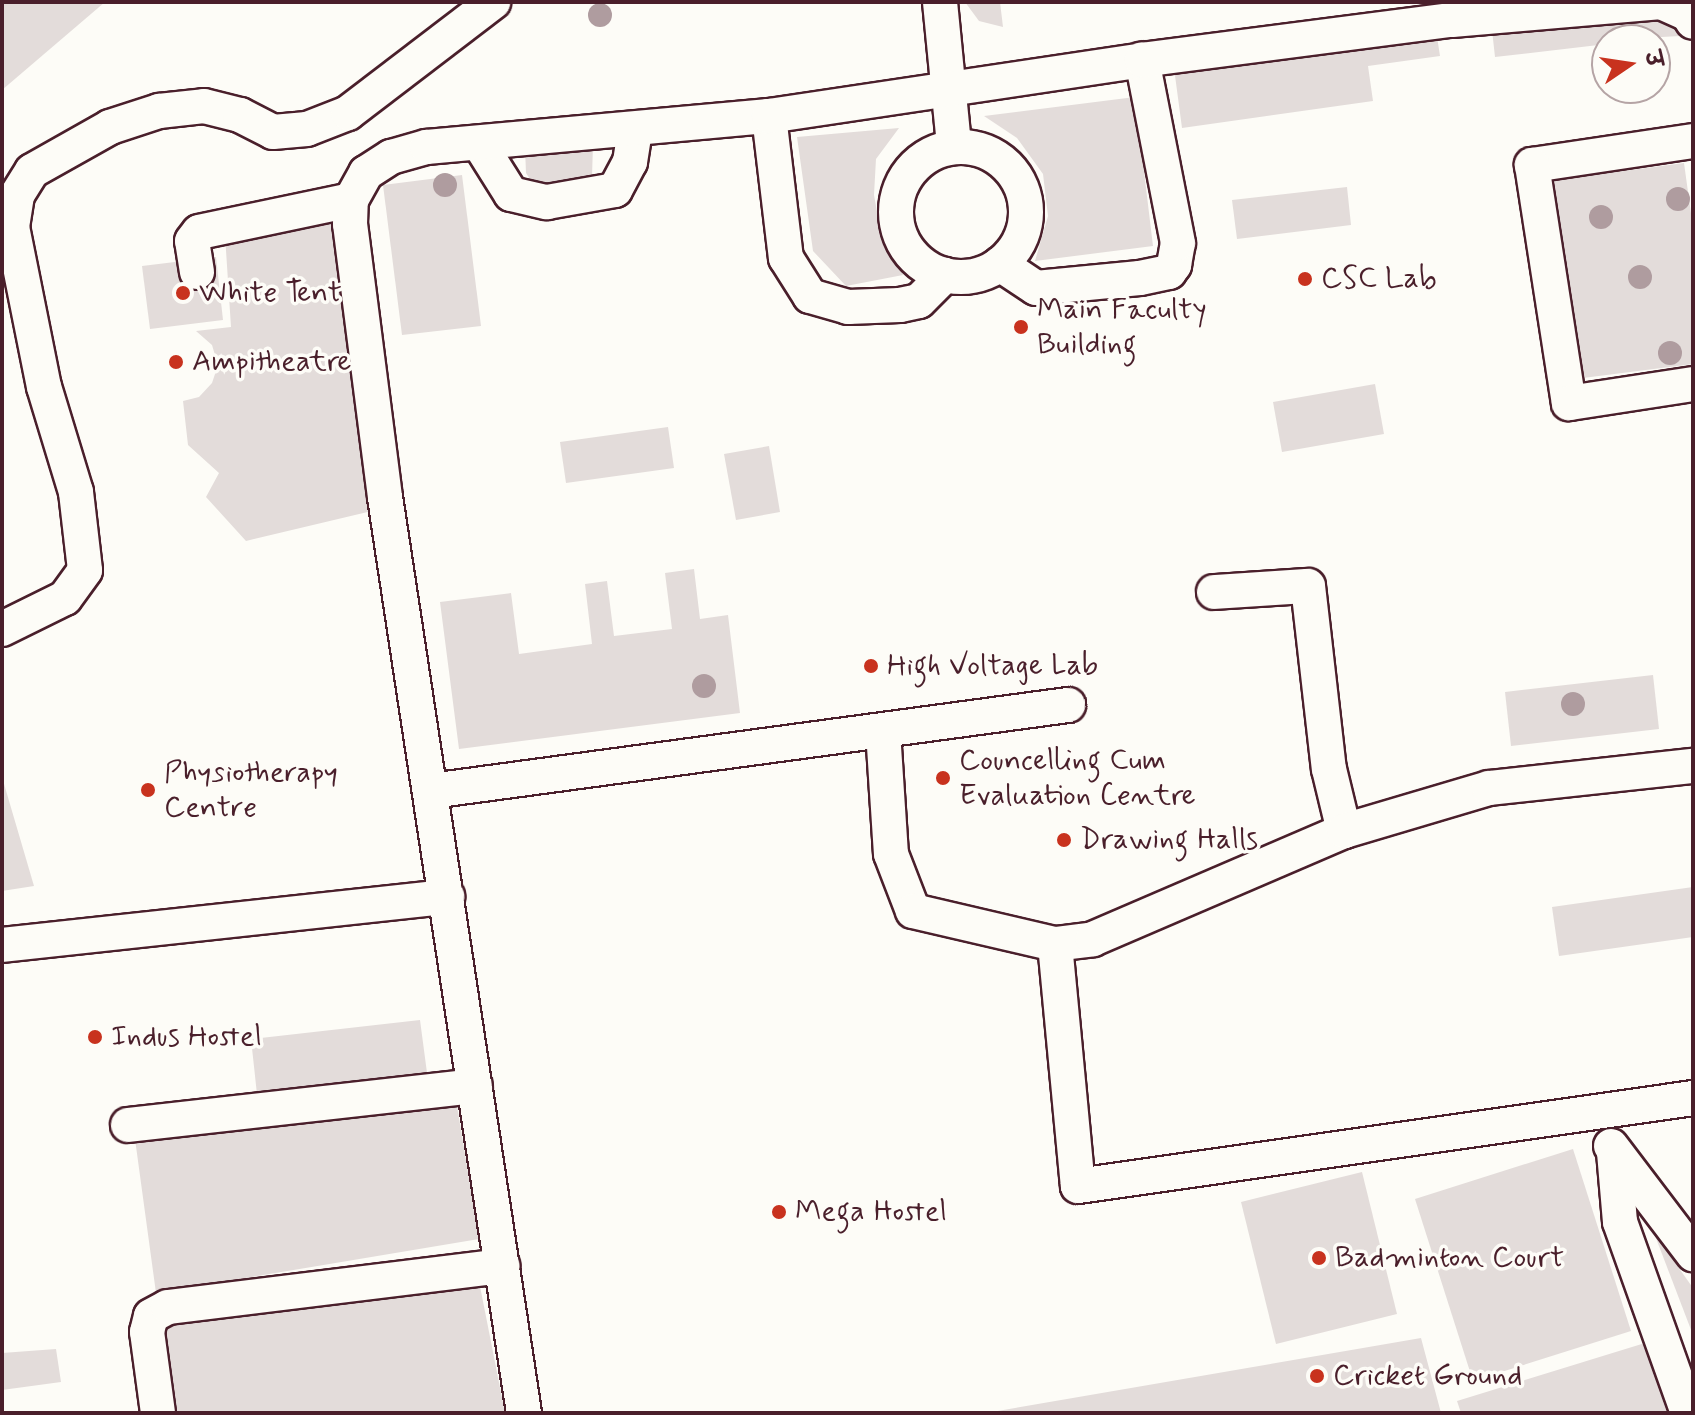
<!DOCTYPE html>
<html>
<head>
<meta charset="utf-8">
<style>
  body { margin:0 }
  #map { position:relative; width:1695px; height:1415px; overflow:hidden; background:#fdfcf7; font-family:Mynerve,"Playpen Sans Deva",sans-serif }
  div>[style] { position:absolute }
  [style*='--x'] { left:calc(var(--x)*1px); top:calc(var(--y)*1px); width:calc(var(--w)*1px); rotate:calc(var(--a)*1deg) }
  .green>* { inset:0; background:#e3dcda }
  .roads { filter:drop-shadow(2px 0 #4a1f2b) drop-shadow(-2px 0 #4a1f2b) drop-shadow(0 2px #4a1f2b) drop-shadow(0 -2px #4a1f2b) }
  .minor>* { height:34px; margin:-17px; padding:0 17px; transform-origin:17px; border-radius:17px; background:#fdfcf7 }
  .minor>.ring { margin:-17px; padding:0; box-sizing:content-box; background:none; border:34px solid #fdfcf7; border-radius:50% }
  .trees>* { width:24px; height:24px; margin:-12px; border-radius:50%; background:#af9c9f }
  .dots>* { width:22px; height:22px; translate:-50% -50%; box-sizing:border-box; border:4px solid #fdfcf7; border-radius:50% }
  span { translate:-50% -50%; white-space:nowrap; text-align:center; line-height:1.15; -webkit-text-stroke:7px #fdfcf7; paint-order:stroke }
  .poi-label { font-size:30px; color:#4a1f2b }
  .left { translate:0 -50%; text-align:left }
  .frame { position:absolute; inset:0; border:4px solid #4a1f2b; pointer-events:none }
  .north { position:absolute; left:1591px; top:24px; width:80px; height:80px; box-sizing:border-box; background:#fdfcf7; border:2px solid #b5a4a5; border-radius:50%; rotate:77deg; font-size:22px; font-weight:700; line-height:32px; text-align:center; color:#4a1f2b }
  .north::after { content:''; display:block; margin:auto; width:28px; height:36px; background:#c8321e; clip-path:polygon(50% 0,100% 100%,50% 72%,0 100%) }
</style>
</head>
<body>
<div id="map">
  <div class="green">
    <i style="clip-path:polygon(2px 2px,105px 2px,2px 90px)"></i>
    <i style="clip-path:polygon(965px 2px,1000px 2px,1003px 27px,979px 21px)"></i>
    <i style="clip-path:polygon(1662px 10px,1679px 19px,1680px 36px,1607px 40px,1607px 44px,1495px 57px,1492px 30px)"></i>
    <i style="clip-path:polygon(1436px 30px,1440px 56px,1368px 66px,1373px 101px,1182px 128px,1174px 68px)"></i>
    <i style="clip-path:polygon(1135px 97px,1153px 246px,1035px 261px,1048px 216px,1043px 174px,1017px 138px,984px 116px)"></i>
    <i style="clip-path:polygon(899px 128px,876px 159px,874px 195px,880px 228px,903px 275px,846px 286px,813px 251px,797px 137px)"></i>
    <i style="clip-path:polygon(593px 144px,592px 177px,576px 193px,533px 184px,526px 173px,525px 148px)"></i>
    <i style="clip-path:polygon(1684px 163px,1693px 228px,1693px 364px,1575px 379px,1549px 181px)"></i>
    <i style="clip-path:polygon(462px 175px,481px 326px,402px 335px,383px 185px)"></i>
    <i style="clip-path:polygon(1347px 187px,1351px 225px,1237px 239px,1232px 200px)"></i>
    <i style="clip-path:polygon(331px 216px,376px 510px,246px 541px,206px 497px,219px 473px,188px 445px,183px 401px,199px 397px,212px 383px,218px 365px,212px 345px,196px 331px,231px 327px,225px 235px)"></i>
    <i style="clip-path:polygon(216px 257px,223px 320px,150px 329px,142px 266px)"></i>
    <i style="clip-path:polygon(1375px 384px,1384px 434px,1282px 452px,1273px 402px)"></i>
    <i style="clip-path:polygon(668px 427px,674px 468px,566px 483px,560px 442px)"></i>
    <i style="clip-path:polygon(769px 446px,780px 512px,736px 520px,724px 454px)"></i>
    <i style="clip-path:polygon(694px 569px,700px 619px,728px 615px,740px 713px,459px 749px,440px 602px,511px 593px,519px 654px,592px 644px,585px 584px,607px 581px,614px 636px,672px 629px,665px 573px)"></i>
    <i style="clip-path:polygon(1653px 675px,1659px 729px,1511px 746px,1505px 692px)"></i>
    <i style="clip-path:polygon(2px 777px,34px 886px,2px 891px)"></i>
    <i style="clip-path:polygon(1693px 887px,1693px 937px,1559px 956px,1552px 907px)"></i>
    <i style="clip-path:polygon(420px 1020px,431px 1103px,456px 1100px,479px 1239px,156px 1293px,135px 1139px,260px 1122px,251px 1039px)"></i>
    <i style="clip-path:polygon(1573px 1149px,1631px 1331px,1473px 1381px,1415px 1199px)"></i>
    <i style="clip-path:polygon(1362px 1172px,1397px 1314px,1276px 1344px,1241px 1202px)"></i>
    <i style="clip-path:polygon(1654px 1233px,1693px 1288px,1693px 1335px)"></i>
    <i style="clip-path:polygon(478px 1276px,505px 1413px,177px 1413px,163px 1327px)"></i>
    <i style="clip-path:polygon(1421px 1338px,1441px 1413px,986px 1413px)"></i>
    <i style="clip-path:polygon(1645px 1343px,1667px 1413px,1461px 1413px,1457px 1401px)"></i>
    <i style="clip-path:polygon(56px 1349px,61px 1382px,2px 1390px,2px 1353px)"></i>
  </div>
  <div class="roads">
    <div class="minor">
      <i style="--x:940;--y:2;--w:145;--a:84.4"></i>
      <i style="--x:769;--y:116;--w:143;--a:83.2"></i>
      <i style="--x:786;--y:258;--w:45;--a:57.7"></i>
      <i style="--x:810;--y:296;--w:40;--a:16"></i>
      <i style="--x:848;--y:307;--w:52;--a:-2.2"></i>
      <i style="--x:900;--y:305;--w:19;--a:-12"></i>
      <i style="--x:919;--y:301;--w:37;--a:-45"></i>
      <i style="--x:1693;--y:141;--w:163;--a:171.5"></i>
      <i style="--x:1532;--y:165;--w:241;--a:81.2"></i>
      <i style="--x:1569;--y:403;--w:125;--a:-8.7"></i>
      <i style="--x:479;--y:143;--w:60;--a:57.9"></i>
      <i style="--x:511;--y:194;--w:37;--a:13"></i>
      <i style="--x:547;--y:202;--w:69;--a:-10"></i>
      <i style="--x:615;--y:190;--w:32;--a:-62"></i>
      <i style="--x:630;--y:162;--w:33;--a:-81"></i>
      <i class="ring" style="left:896px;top:147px;width:96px;height:96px"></i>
      <i style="--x:1000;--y:264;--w:43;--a:33.7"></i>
      <i style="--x:1036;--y:288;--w:104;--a:-5.5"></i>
      <i style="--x:1140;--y:278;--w:30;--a:-12"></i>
      <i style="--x:1169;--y:272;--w:9;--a:-54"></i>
      <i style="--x:1174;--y:265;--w:22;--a:-80"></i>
      <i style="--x:1178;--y:243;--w:187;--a:-101.1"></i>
      <i style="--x:197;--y:272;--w:31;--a:-99"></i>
      <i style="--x:192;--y:241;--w:11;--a:-52"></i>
      <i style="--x:199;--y:232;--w:155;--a:-11.9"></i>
      <i style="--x:1214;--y:592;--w:94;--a:-3.7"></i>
      <i style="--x:1308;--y:586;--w:184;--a:83.5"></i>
      <i style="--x:1329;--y:769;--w:64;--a:76.4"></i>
      <i style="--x:2;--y:629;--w:70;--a:-26.2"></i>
      <i style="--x:65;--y:598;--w:34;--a:-54"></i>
      <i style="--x:85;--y:570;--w:79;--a:-96.6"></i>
      <i style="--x:76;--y:492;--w:110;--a:-106.9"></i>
      <i style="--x:44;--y:387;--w:163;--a:-101.3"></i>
      <i style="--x:12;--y:227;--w:32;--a:-81"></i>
      <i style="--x:17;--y:195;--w:28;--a:-58"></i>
      <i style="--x:32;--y:171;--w:90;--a:-29.4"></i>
      <i style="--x:110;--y:127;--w:52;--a:-18.1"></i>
      <i style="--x:159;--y:111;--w:45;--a:-6.3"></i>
      <i style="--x:204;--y:106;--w:37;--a:14"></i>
      <i style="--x:240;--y:115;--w:37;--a:27"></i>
      <i style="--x:273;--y:132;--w:34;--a:-5"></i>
      <i style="--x:307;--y:129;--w:44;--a:-21.3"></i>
      <i style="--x:348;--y:113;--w:183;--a:-37.4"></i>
      <i style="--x:883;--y:731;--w:123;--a:86.3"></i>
      <i style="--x:891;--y:854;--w:61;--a:68.9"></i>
      <i style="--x:913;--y:911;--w:146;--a:13.1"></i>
      <i style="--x:1055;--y:944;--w:243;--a:84.6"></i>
      <i style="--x:1078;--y:1186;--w:621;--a:-8.14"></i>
      <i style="--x:431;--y:791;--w:643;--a:-7.69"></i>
      <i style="--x:1055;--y:944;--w:38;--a:-7"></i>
      <i style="--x:1093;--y:939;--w:273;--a:-23.3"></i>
      <i style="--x:1344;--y:831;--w:151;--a:-16.5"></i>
      <i style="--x:1489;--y:788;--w:205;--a:-6.2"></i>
      <i style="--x:2;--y:945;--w:448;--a:-6.2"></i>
      <i style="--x:128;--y:1125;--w:349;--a:-6.4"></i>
      <i style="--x:1611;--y:1146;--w:136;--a:52.8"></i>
      <i style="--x:1614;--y:1152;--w:70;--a:85.1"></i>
      <i style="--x:1620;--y:1222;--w:203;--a:70.4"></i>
      <i style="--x:158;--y:1413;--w:82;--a:-97.7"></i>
      <i style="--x:147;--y:1332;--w:16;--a:-76"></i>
      <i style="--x:151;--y:1316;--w:19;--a:-28"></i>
      <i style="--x:168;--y:1307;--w:337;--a:-7"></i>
      <i style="--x:524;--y:1413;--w:926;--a:-98.63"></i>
      <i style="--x:385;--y:497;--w:275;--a:-97.3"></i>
      <i style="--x:350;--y:224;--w:24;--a:-88"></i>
      <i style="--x:351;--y:200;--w:31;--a:-61"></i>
      <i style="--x:366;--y:173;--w:30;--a:-33"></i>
      <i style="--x:391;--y:157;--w:37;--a:-16"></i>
      <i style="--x:427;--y:147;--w:343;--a:-5.2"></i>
      <i style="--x:769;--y:116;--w:377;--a:-8.5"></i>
      <i style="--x:1142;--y:60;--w:313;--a:-7.4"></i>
      <i style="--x:1452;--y:20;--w:210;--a:-4.9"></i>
      <i style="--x:1661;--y:2;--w:30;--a:24"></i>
      <i style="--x:1688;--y:14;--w:9;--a:58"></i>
    </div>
  </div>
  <div class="trees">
    <i style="left:600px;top:15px"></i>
    <i style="left:445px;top:185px"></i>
    <i style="left:1678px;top:199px"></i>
    <i style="left:1601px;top:217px"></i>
    <i style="left:1640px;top:277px"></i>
    <i style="left:1670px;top:353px"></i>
    <i style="left:704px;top:686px"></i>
    <i style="left:1573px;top:704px"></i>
  </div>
  <div class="dots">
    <i style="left:1305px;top:279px;background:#c8321e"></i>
    <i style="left:183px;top:293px;background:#c8321e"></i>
    <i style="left:1021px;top:327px;background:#c8321e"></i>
    <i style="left:176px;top:362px;background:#c8321e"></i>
    <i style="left:871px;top:666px;background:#c8321e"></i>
    <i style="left:943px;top:778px;background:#c8321e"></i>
    <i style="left:148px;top:790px;background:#c8321e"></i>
    <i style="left:1064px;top:840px;background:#c8321e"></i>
    <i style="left:95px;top:1037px;background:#c8321e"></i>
    <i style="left:779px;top:1212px;background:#c8321e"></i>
    <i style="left:1319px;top:1258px;background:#c8321e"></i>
    <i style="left:1317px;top:1376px;background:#c8321e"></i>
  </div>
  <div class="poi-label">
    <span class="left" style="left:1321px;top:279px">CSC Lab</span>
    <span class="left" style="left:199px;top:293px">White Tent</span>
    <span class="left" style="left:1037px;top:327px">Main Faculty<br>Building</span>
    <span class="left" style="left:192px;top:362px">Ampitheatre</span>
    <span class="left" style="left:887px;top:666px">High Voltage Lab</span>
    <span class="left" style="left:959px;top:778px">Councelling Cum<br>Evaluation Centre</span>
    <span class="left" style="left:164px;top:790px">Physiotherapy<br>Centre</span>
    <span class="left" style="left:1080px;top:840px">Drawing Halls</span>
    <span class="left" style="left:111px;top:1037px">Indus Hostel</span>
    <span class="left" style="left:795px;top:1212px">Mega Hostel</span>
    <span class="left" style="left:1335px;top:1258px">Badminton Court</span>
    <span class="left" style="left:1333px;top:1376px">Cricket Ground</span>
  </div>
  <div class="frame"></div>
  <div class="north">उ</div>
</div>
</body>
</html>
